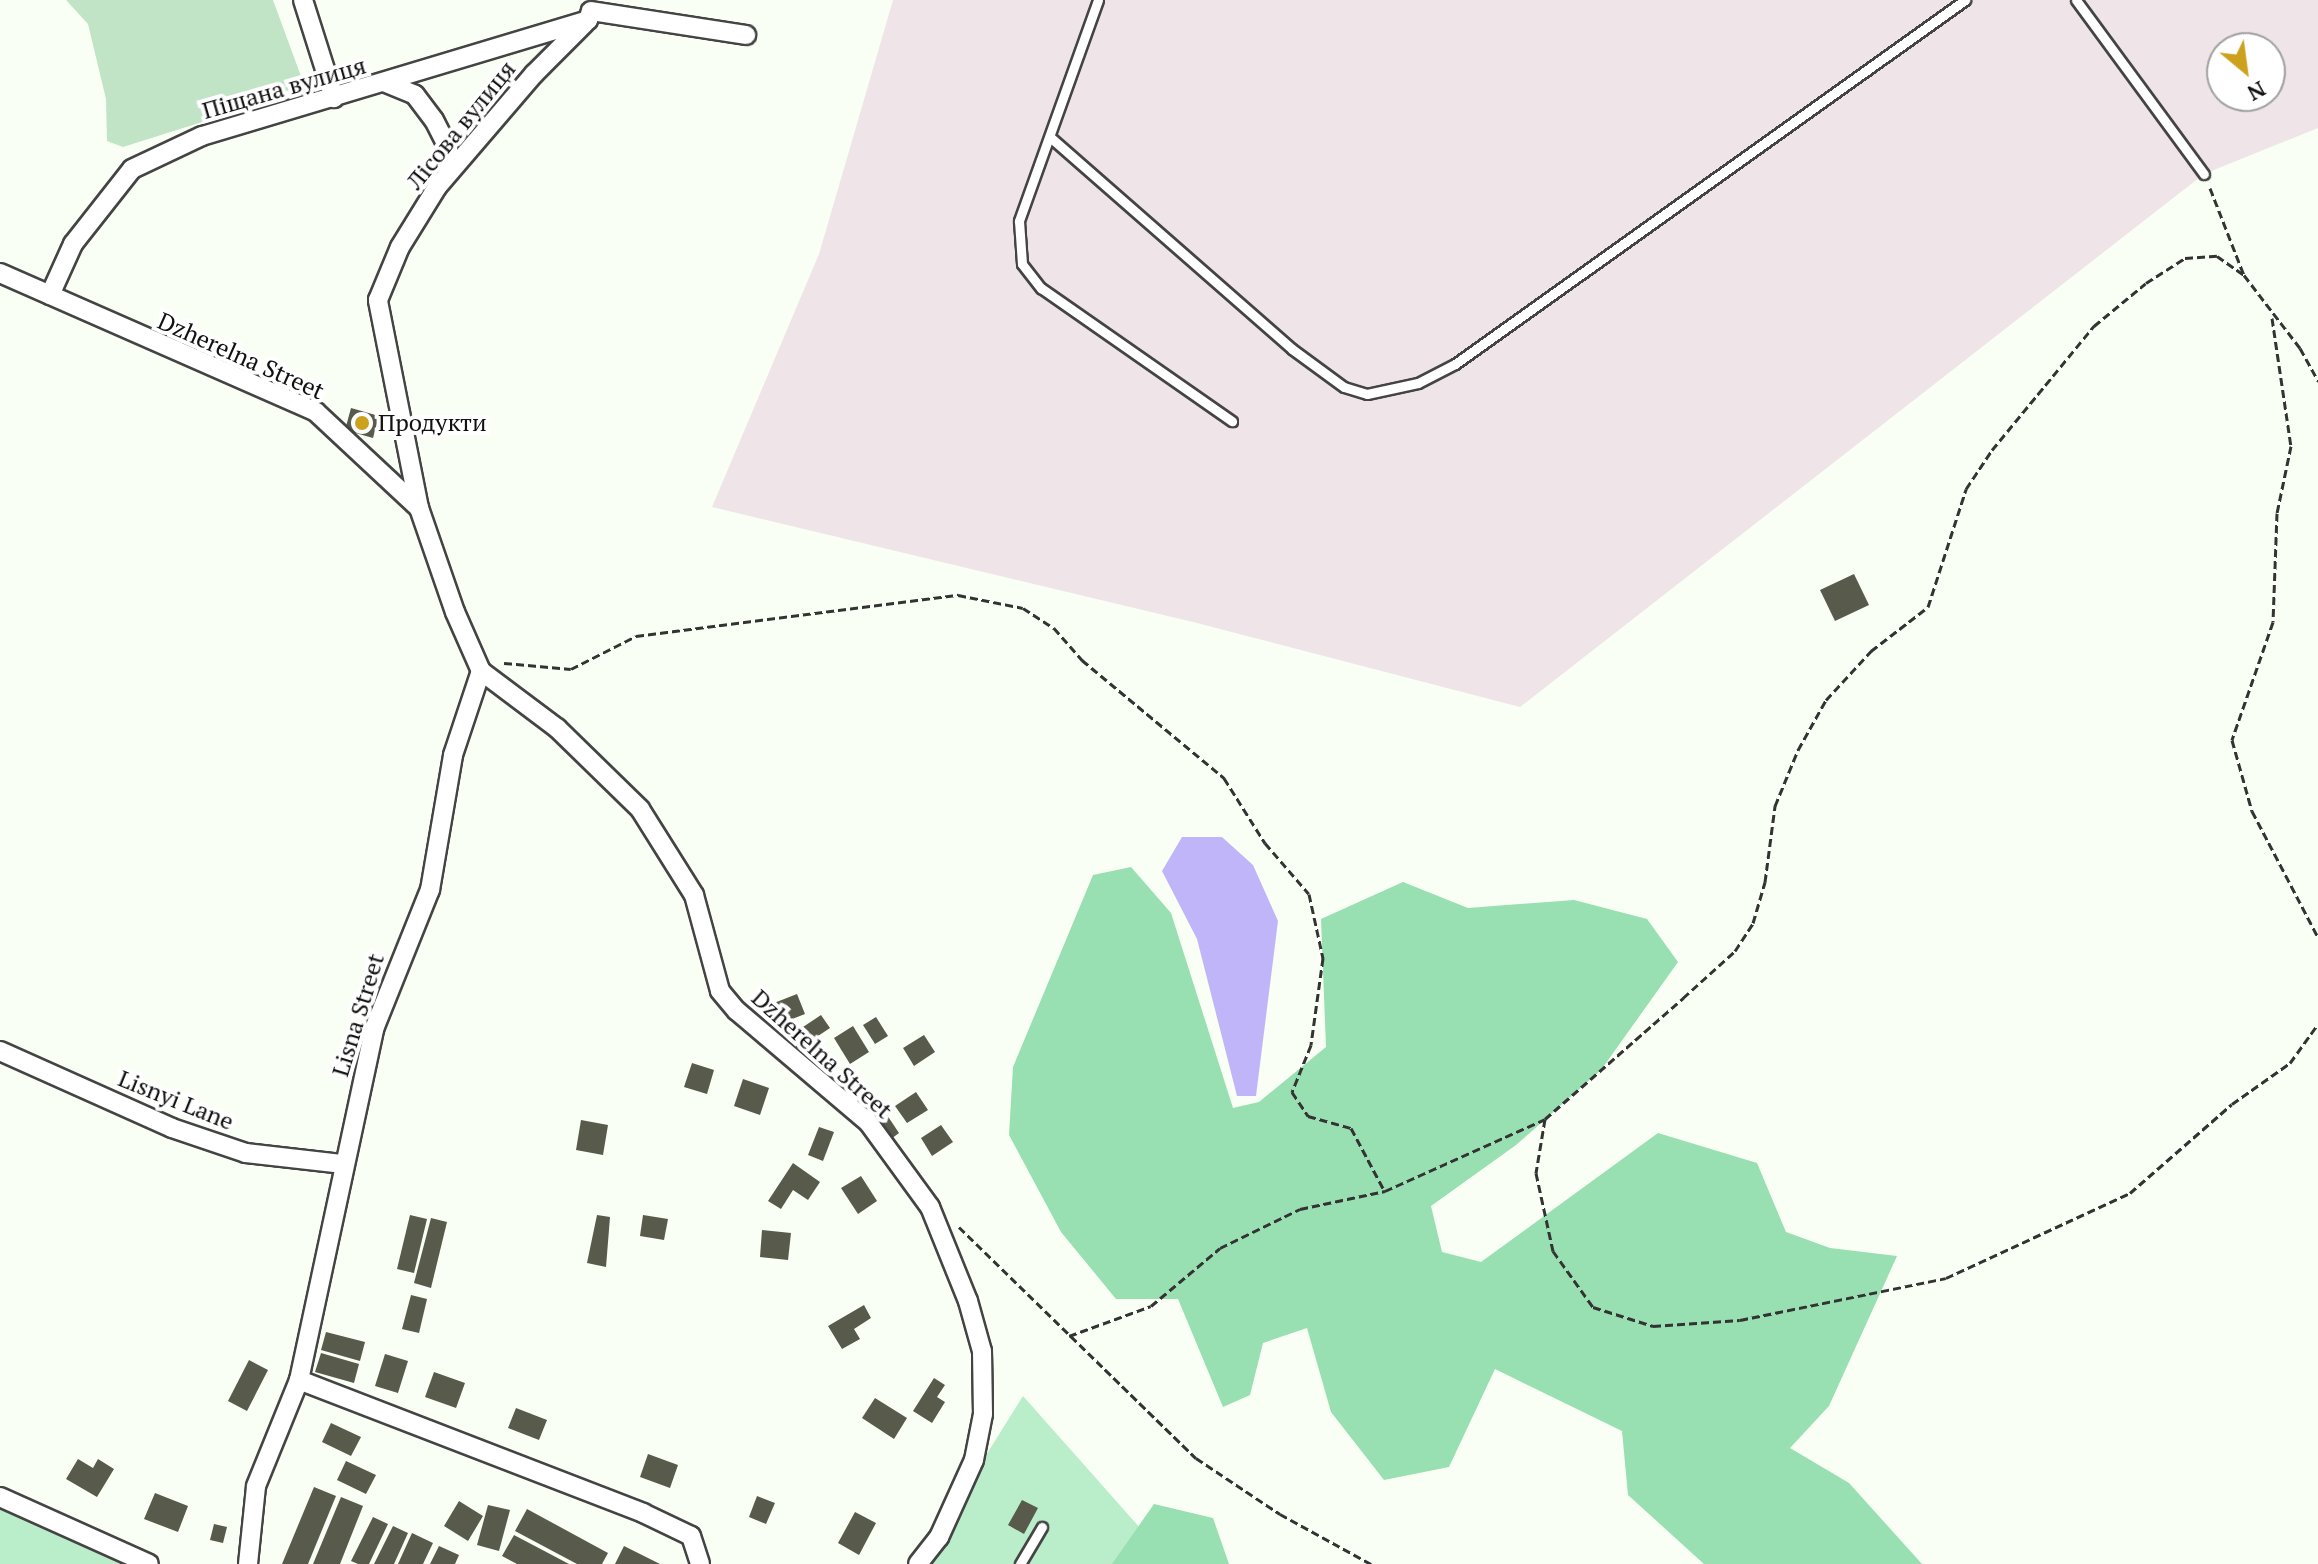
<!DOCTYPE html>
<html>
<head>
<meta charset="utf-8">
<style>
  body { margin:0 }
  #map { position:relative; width:2318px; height:1564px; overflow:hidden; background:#f9fff4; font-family:"PT Serif",serif }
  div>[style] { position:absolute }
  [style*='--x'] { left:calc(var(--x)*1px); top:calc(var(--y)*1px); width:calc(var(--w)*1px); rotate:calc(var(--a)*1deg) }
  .industrial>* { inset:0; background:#efe5e8 }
  .green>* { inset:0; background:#baedc9 }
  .forest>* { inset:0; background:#98dfb1 }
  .cemetery>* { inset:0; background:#c2e4c6 }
  .water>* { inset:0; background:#c1b5fa }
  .building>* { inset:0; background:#585a4c }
  .path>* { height:3px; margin-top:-1.5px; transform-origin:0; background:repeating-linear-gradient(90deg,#333 0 8px,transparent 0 12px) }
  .roads { filter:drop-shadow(2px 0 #444) drop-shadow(-2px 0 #444) drop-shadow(0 2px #444) drop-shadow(0 -2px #444) }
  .service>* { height:9px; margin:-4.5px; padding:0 4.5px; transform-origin:4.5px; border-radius:4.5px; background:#fff }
  .minor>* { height:18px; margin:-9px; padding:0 9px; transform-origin:9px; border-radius:9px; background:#fff }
  .dots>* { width:22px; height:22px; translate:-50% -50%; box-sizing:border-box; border:4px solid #fff; border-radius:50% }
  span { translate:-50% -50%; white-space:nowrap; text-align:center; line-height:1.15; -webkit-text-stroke:8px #fff; paint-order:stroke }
  .street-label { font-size:24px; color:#111 }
  .poi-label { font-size:24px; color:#111 }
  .left { translate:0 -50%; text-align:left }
  .north { position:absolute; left:2206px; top:32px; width:80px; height:80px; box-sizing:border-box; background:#fff; border:2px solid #a0a0a0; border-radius:50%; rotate:151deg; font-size:22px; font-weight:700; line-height:32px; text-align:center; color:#111 }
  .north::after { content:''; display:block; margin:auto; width:28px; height:36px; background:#cca11d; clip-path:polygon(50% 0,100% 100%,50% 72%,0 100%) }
</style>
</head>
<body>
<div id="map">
  <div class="industrial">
    <i style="clip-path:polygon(evenodd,893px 0,2318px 0,2318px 128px,2204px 174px,1520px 707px,1197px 623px,712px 507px,819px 254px,893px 0,2222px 48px,2270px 48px,2270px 96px,2222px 96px,2222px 48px)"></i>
  </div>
  <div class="green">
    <i style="clip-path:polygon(1023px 1396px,1172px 1564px,918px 1564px)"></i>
    <i style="clip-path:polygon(0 1504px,129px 1564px,0 1564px)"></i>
  </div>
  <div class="forest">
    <i style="clip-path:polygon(1131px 867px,1171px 913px,1233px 1108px,1259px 1102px,1326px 1047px,1321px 919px,1403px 882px,1468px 908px,1574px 900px,1647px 919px,1678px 962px,1601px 1070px,1516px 1145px,1431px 1206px,1442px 1252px,1481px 1262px,1658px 1133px,1757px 1163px,1786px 1232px,1830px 1248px,1897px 1256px,1829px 1406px,1790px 1448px,1849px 1483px,1922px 1564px,1704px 1564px,1628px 1495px,1622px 1431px,1495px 1369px,1449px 1467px,1384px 1480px,1331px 1412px,1307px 1328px,1263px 1343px,1250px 1395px,1223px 1407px,1178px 1299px,1116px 1299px,1061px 1232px,1009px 1135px,1013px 1067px,1093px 875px)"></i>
    <i style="clip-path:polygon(1154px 1504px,1213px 1518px,1229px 1564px,1112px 1564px)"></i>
  </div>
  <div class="cemetery">
    <i style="clip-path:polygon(66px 0,273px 0,302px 79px,291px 94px,123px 147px,107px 141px,106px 99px,88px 24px)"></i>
  </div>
  <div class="water">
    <i style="clip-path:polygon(1182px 837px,1222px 837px,1253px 865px,1278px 921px,1256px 1096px,1237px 1096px,1197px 939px,1162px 871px)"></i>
  </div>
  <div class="building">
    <i style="clip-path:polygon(351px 408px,379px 416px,373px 438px,345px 430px)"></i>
    <i style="clip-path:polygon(1854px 574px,1869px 605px,1835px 621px,1820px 590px)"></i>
    <i style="clip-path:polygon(797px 994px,805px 1014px,782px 1023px,774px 1003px)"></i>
    <i style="clip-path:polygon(821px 1015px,830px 1028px,812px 1040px,803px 1027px)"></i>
    <i style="clip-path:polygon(876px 1017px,888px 1036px,875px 1044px,863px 1025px)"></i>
    <i style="clip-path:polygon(853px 1026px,869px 1052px,850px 1064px,834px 1038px)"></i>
    <i style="clip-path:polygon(924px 1035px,935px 1052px,914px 1066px,903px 1048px)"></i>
    <i style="clip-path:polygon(692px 1063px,714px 1070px,707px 1094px,684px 1087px)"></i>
    <i style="clip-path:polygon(743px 1079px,769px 1088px,760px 1115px,734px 1106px)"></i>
    <i style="clip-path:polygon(916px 1092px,928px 1110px,907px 1123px,895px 1106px)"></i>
    <i style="clip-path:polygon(887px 1115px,899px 1133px,887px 1142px,875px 1123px)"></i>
    <i style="clip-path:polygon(581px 1120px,608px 1125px,603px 1155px,576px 1150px)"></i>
    <i style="clip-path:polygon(941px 1125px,953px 1142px,932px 1156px,921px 1138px)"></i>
    <i style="clip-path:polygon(819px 1127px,834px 1132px,823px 1161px,808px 1155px)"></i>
    <i style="clip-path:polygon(793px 1163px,820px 1182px,808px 1200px,793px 1190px,781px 1209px,768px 1201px)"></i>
    <i style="clip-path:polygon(861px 1176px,877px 1201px,858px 1214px,841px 1188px)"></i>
    <i style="clip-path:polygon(410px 1215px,427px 1219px,414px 1273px,397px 1269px)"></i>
    <i style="clip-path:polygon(597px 1215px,610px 1217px,606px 1267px,587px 1263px)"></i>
    <i style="clip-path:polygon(643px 1215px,668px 1219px,664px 1240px,640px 1236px)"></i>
    <i style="clip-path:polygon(431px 1218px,447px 1222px,431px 1288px,414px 1283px)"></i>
    <i style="clip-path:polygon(762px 1230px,791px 1233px,788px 1260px,760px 1257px)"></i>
    <i style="clip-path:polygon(411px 1295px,427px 1299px,419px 1333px,402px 1329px)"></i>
    <i style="clip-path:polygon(864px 1305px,871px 1318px,854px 1329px,860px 1339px,842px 1349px,828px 1326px)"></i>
    <i style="clip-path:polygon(326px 1332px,365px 1342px,360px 1361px,321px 1350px)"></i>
    <i style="clip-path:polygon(321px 1353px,359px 1364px,354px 1383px,315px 1372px)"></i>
    <i style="clip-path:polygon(385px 1354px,408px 1361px,398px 1393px,375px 1386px)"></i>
    <i style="clip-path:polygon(249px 1360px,268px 1370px,247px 1411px,228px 1401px)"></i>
    <i style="clip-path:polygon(434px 1372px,465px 1383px,456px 1408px,425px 1397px)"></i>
    <i style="clip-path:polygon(934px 1378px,945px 1385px,937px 1397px,945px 1402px,932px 1423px,913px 1411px)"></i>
    <i style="clip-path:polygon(875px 1398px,907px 1418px,894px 1439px,862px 1418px)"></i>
    <i style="clip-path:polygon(516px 1408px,547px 1420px,539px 1440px,508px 1428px)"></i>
    <i style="clip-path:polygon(331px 1423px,361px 1437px,351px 1456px,322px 1442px)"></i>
    <i style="clip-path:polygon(648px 1454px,678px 1465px,670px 1488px,640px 1477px)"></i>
    <i style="clip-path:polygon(78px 1459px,93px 1468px,98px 1459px,114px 1469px,97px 1497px,66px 1479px)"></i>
    <i style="clip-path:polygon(346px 1461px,376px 1475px,366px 1494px,337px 1480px)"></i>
    <i style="clip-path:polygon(314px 1487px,336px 1496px,308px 1564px,282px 1564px)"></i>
    <i style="clip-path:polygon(155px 1493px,188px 1506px,178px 1532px,144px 1519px)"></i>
    <i style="clip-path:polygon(757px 1496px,775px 1503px,766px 1524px,749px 1517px)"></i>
    <i style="clip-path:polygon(341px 1497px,363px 1506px,340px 1564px,313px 1564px)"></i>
    <i style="clip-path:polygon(1022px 1500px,1038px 1508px,1024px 1534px,1008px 1525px)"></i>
    <i style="clip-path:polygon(459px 1501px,483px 1516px,468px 1541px,444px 1526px)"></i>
    <i style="clip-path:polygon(488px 1505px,510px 1510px,499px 1551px,477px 1545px)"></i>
    <i style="clip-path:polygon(527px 1509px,608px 1553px,602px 1564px,577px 1564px,515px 1531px)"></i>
    <i style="clip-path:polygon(855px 1512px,876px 1523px,859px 1555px,838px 1543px)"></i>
    <i style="clip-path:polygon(373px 1517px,388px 1524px,369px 1564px,358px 1564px,351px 1561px)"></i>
    <i style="clip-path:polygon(214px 1524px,227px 1527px,223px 1543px,210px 1540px)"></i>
    <i style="clip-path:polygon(393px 1526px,408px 1533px,394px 1564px,374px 1564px)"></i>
    <i style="clip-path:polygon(412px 1533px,433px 1543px,423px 1564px,398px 1564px)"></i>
    <i style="clip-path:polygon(514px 1535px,569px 1564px,517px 1564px,502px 1556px)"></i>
    <i style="clip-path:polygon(439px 1546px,459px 1555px,455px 1564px,430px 1564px)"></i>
    <i style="clip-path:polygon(624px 1546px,660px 1564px,615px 1564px)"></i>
  </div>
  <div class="path">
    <i style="--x:2210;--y:188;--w:93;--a:68.7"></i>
    <i style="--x:2244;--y:275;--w:92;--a:52.5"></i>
    <i style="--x:2300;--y:348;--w:38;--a:61"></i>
    <i style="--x:2272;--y:318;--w:129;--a:81.6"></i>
    <i style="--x:2291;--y:446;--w:68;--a:101.8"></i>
    <i style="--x:2277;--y:513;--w:109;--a:92.1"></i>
    <i style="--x:2273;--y:622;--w:125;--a:109.2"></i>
    <i style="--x:2232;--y:740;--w:74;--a:74.3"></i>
    <i style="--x:2252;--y:811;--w:142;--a:62.4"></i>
    <i style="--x:504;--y:663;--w:67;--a:5.1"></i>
    <i style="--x:571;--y:669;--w:73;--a:-26.9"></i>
    <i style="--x:636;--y:636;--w:325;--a:-7.3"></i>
    <i style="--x:958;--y:595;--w:66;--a:11.3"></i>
    <i style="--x:1023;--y:608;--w:37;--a:33"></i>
    <i style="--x:1054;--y:628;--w:43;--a:48.8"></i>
    <i style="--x:1082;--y:660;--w:185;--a:39.7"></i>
    <i style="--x:1224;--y:778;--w:77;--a:57.8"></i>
    <i style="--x:1265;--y:843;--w:67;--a:49.2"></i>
    <i style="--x:1309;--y:894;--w:66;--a:77.7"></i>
    <i style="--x:1323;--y:958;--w:88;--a:97.9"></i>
    <i style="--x:1311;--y:1045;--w:51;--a:112"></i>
    <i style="--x:1292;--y:1092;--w:29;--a:56"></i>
    <i style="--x:1308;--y:1116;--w:45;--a:15.6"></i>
    <i style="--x:1351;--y:1128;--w:70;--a:62"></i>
    <i style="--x:1545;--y:1119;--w:55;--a:99.5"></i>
    <i style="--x:1536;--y:1173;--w:80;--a:77.7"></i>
    <i style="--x:1553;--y:1251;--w:69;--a:54.5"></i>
    <i style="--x:1593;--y:1307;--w:63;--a:17.6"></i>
    <i style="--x:1653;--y:1326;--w:87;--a:-3.9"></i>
    <i style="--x:1740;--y:1320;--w:210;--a:-11.5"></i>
    <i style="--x:1946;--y:1278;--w:203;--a:-24.8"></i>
    <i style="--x:2130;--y:1193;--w:135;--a:-41.1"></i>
    <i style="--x:2232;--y:1104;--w:71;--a:-35.3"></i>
    <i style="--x:2290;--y:1063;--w:48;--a:-54.3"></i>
    <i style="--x:959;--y:1227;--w:331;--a:44.3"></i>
    <i style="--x:1196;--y:1458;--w:101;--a:33.7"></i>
    <i style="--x:1280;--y:1514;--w:104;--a:28.8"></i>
    <i style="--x:1069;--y:1336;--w:87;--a:-20.1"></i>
    <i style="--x:1151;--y:1306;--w:90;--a:-40"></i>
    <i style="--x:1220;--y:1248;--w:89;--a:-26"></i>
    <i style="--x:1300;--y:1209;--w:87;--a:-12"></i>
    <i style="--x:1385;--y:1191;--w:175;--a:-24.2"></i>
    <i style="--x:1545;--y:1119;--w:184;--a:-41.2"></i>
    <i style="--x:1683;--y:998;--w:70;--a:-42.1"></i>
    <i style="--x:1735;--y:951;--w:33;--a:-57"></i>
    <i style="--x:1753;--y:923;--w:43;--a:-73.7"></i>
    <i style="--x:1765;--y:882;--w:77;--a:-82.5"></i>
    <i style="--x:1775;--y:806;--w:61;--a:-67.7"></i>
    <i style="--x:1798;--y:750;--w:57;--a:-60.8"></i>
    <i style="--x:1826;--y:700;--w:67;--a:-47.4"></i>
    <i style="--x:1871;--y:651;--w:72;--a:-37.7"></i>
    <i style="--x:1928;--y:607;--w:124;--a:-72.1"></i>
    <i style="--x:1966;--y:489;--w:47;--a:-56.3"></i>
    <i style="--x:1992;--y:450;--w:161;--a:-50.6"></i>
    <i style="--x:2094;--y:326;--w:67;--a:-39.6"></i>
    <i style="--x:2146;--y:283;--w:46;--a:-32.7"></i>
    <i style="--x:2185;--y:258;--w:32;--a:-4"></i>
    <i style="--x:2217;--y:256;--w:33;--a:35"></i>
  </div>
  <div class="roads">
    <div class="service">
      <i style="--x:1098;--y:0;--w:235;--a:109.7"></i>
      <i style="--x:1019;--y:221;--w:43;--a:86"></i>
      <i style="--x:1022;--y:264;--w:31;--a:52"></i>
      <i style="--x:1041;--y:288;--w:233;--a:34.9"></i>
      <i style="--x:2076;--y:0;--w:216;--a:53.7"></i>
      <i style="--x:1050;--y:137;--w:322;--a:41.2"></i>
      <i style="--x:1292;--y:349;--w:64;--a:36.2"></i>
      <i style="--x:1344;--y:387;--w:24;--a:17"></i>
      <i style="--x:1367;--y:394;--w:52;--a:-12.2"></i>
      <i style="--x:1418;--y:383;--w:42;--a:-27.2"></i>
      <i style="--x:1455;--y:364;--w:627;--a:-35.52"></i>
      <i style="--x:1020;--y:1564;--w:43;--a:-59.3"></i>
    </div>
    <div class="minor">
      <i style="--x:303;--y:0;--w:103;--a:72.4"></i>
      <i style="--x:591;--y:11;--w:157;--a:8.8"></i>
      <i style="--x:386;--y:83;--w:31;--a:22"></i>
      <i style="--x:415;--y:95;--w:31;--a:53"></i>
      <i style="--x:434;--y:120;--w:30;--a:63"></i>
      <i style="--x:448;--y:147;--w:25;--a:88"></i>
      <i style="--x:0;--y:273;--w:345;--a:23.7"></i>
      <i style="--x:316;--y:412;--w:141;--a:43"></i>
      <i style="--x:419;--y:508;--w:110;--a:70.9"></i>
      <i style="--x:455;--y:612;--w:64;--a:66.2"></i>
      <i style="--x:481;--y:671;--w:95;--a:36.9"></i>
      <i style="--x:557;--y:728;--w:116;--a:44.3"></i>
      <i style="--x:640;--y:809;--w:102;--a:57.9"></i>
      <i style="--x:694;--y:895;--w:99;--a:74.8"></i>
      <i style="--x:720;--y:991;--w:26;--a:50"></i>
      <i style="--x:737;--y:1011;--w:172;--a:40.3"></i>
      <i style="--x:868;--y:1122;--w:105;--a:53.9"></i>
      <i style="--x:930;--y:1207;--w:101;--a:68"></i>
      <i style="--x:968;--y:1301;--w:52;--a:74.4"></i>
      <i style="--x:982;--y:1351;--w:63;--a:89.1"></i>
      <i style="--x:983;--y:1414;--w:47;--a:101.1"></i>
      <i style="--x:974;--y:1460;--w:85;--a:114.4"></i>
      <i style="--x:939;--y:1537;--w:34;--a:128"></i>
      <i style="--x:50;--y:295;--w:56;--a:-65.7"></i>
      <i style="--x:73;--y:244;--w:95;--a:-51.8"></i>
      <i style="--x:132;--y:169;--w:77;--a:-25.2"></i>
      <i style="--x:202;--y:136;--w:403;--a:-16.7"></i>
      <i style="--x:588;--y:20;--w:9;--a:-72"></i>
      <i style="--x:419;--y:508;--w:212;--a:-101.2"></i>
      <i style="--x:378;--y:300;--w:57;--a:-67.5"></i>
      <i style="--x:400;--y:247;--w:70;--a:-58.3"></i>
      <i style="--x:437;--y:187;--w:149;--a:-49.4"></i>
      <i style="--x:534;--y:74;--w:72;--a:-45"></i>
      <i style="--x:0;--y:1051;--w:188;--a:24.1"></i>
      <i style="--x:172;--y:1128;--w:78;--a:18.7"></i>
      <i style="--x:246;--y:1153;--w:98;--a:6.5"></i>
      <i style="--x:299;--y:1380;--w:369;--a:21.1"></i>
      <i style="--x:643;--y:1513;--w:53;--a:25.6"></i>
      <i style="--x:691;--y:1536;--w:29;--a:72"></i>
      <i style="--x:0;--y:1497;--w:163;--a:24.2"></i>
      <i style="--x:248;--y:1564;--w:78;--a:-84.1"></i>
      <i style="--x:256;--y:1486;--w:114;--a:-67.9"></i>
      <i style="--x:299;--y:1380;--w:359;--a:-77.9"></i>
      <i style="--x:374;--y:1029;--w:150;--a:-68.1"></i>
      <i style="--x:430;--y:890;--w:137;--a:-80.3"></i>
      <i style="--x:453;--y:755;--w:89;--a:-71.6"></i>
    </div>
  </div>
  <div class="dots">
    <i style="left:362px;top:423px;background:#cca11d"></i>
  </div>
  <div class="street-label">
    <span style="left:284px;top:88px;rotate:-16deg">Піщана вулиця</span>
    <span style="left:461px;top:125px;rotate:-51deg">Лісова вулиця</span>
    <span style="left:241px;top:356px;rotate:24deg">Dzherelna Street</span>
    <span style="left:358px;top:1015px;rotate:-73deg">Lisna Street</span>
    <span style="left:822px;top:1054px;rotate:42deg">Dzherelna Street</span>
    <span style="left:176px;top:1100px;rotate:22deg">Lisnyi Lane</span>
  </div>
  <div class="poi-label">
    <span class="left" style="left:378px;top:423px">Продукти</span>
  </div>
  <div class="north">N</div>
</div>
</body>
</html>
